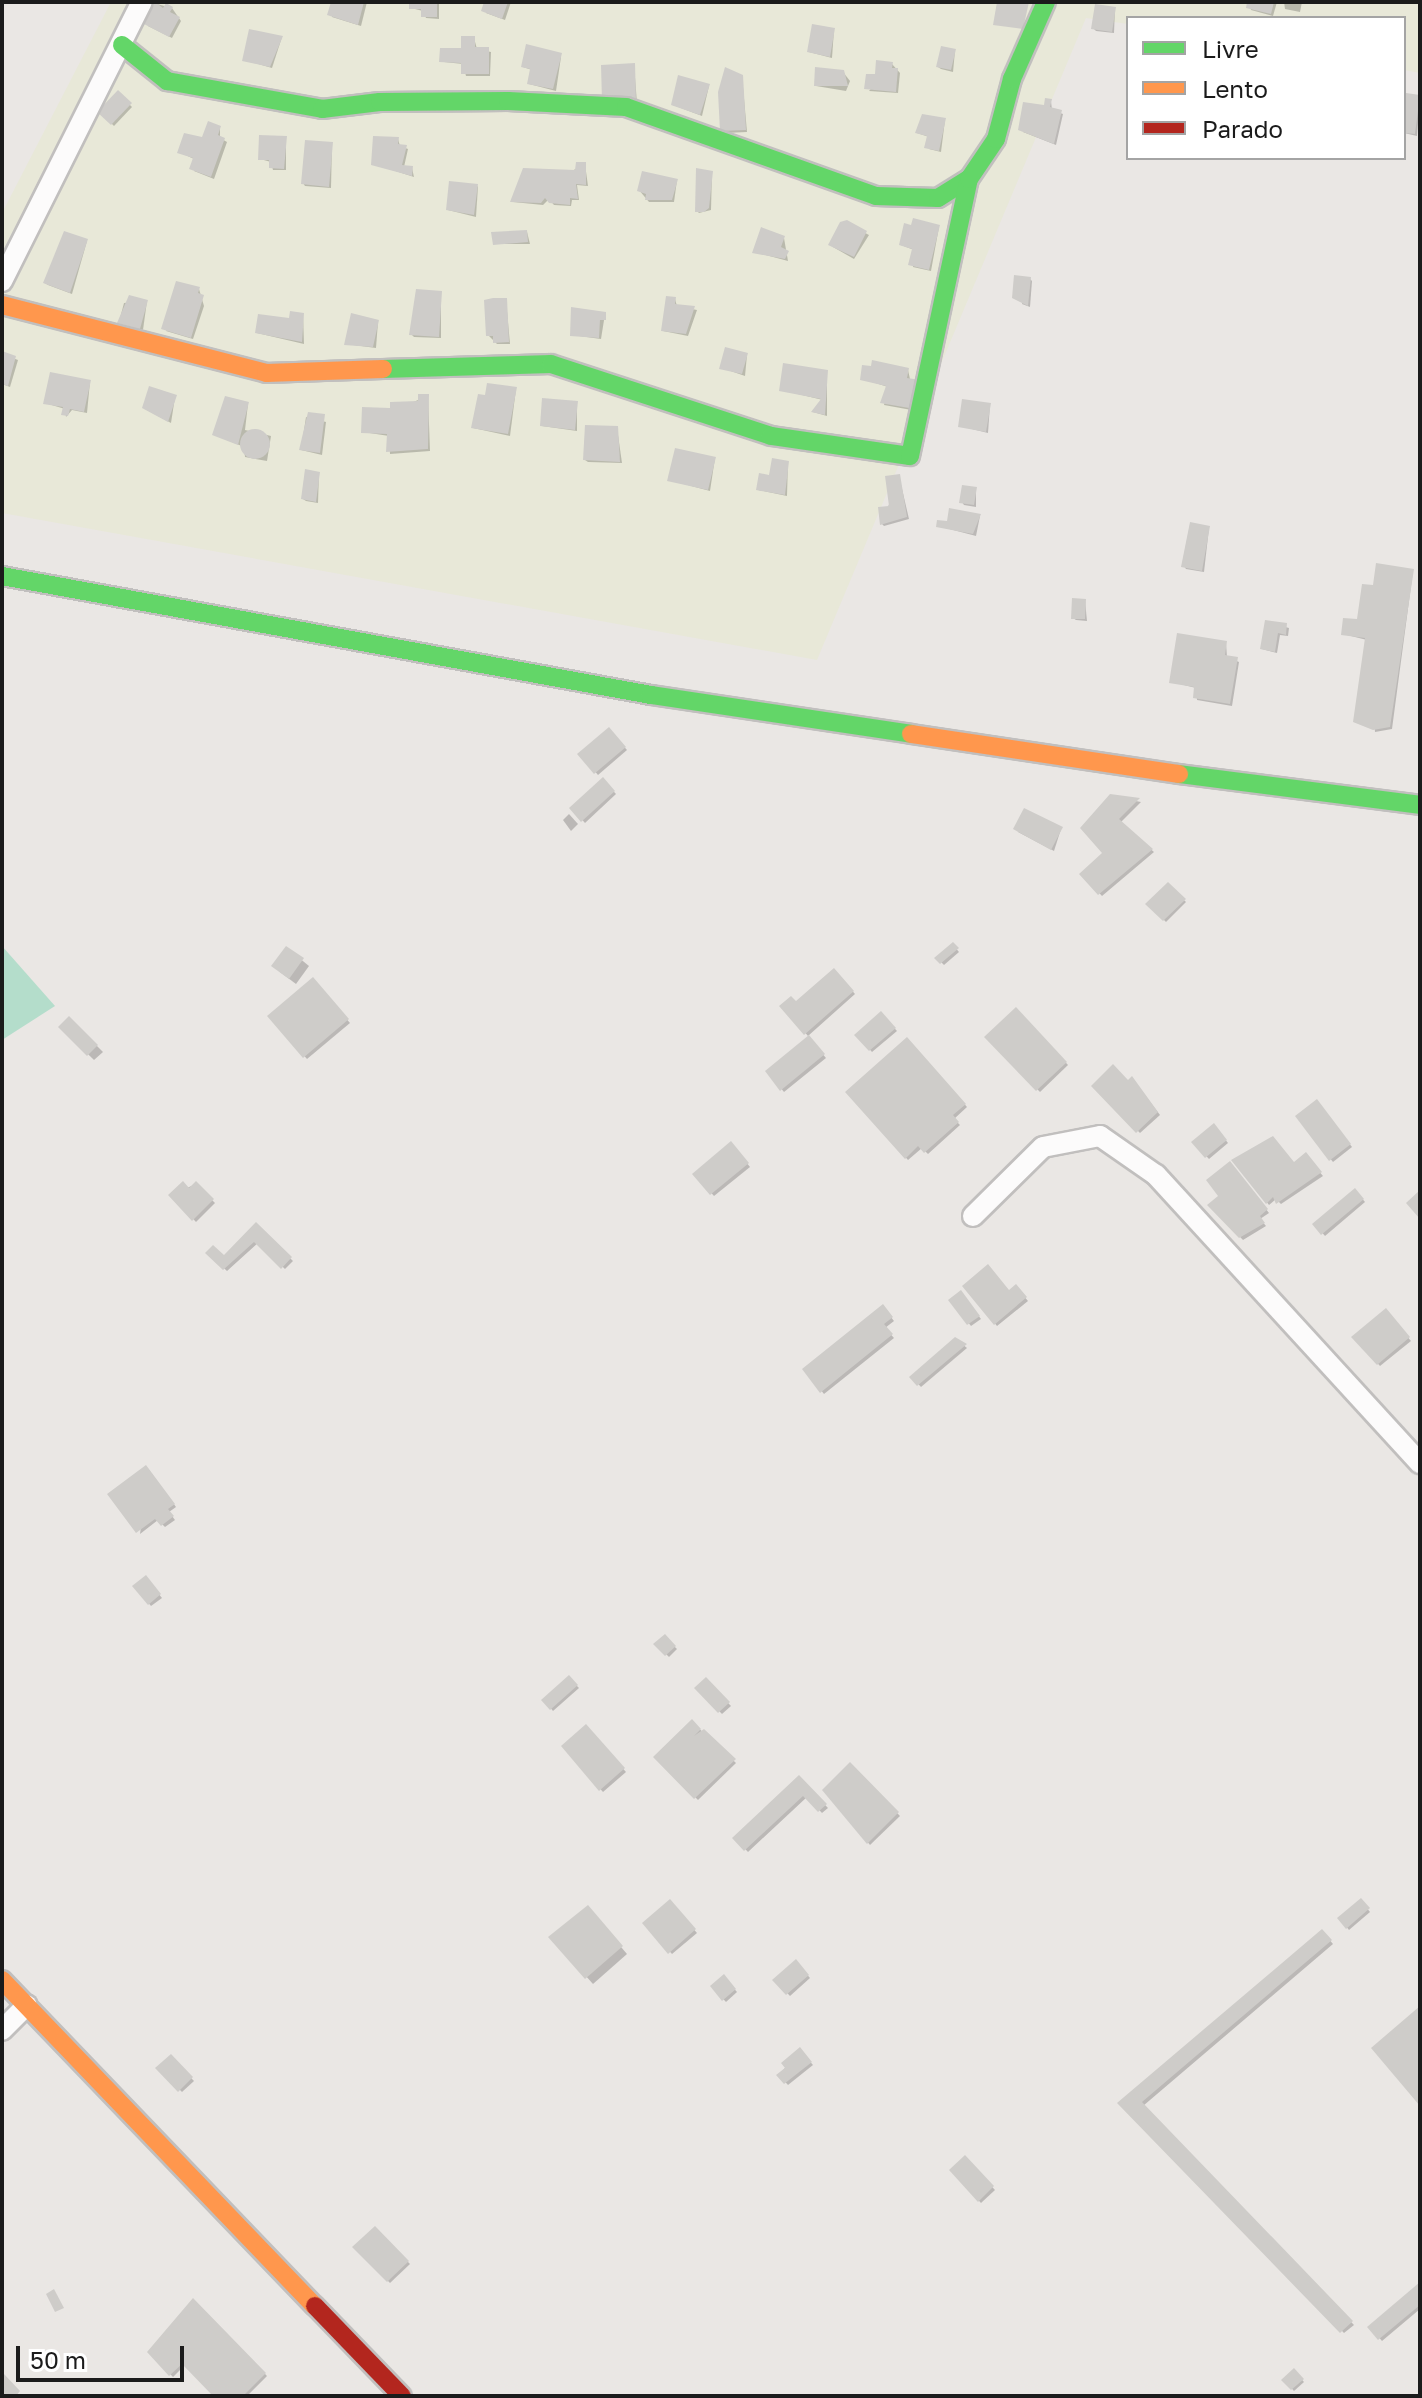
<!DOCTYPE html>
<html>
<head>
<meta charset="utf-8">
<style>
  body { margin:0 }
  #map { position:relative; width:1422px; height:2398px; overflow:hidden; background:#eae7e4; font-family:"Golos Text",sans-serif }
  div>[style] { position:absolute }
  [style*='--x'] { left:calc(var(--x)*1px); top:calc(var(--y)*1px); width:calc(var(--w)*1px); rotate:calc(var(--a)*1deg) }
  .farmland>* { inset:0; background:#e8e8d8 }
  .pitch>* { inset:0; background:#b4ddcb }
  .shadow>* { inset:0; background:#0003 }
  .building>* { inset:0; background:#ceccc9 }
  .round { border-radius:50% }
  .roads { filter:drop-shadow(2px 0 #c1bfbe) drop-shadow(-2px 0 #c1bfbe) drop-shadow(0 2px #c1bfbe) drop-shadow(0 -2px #c1bfbe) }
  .street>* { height:20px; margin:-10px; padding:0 10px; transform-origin:10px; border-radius:10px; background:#fcfbfb }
  .fast>* { height:18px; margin:-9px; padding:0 9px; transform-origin:9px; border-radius:9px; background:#63d668 }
  .slow>* { height:18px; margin:-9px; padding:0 9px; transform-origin:9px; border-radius:9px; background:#ff974d }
  .jam>* { height:18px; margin:-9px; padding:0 9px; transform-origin:9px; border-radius:9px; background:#b3261e }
  span { translate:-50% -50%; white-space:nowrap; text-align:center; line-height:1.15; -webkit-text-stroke:6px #fff; paint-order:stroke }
  .frame { position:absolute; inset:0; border:4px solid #1b1b1b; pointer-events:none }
  .legend { position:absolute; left:1126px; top:16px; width:280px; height:144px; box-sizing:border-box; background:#fff; border:2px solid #a4a4a4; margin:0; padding:10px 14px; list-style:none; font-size:24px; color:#1b1b1b }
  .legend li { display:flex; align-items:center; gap:16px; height:40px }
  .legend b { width:40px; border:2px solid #a4a4a4 }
  .scale { position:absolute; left:16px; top:2346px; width:168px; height:36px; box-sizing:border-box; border:4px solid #1b1b1b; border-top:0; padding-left:10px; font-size:24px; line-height:28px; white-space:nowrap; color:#1b1b1b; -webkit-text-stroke:6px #fff; paint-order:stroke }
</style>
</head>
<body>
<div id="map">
  <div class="farmland">
    <i style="clip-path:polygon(111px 2px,1420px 2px,1420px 73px,1404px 70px,1404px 18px,1128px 18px,1128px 24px,1086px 18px,817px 660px,2px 513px,2px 213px)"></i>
  </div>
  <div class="pitch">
    <i style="clip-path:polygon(2px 946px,55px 1006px,2px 1040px)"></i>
  </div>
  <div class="shadow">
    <i style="clip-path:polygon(334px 2px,367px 2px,361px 26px,332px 17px)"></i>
    <i style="clip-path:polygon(411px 2px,439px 2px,439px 19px,426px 18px,423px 11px,411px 8px)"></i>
    <i style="clip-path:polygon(487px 2px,511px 2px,505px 20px,486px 13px)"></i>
    <i style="clip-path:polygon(1249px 2px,1277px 2px,1273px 16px,1251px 10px)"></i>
    <i style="clip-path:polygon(1284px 2px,1302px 2px,1300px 12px,1285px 9px)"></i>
    <i style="clip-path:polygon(157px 4px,172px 8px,181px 21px,172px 38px,148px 26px)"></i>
    <i style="clip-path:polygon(1115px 9px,1114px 33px,1096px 31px,1093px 28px)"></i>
    <i style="clip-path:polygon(834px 30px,832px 58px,809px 52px)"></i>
    <i style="clip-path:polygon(282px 37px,272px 68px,244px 60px)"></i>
    <i style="clip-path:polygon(474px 38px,477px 49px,491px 52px,490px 76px,466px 76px,463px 64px,444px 62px)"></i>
    <i style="clip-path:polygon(955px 51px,953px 72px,941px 69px,938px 67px)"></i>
    <i style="clip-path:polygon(561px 57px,556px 91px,529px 84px,532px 70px,523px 67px)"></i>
    <i style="clip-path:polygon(892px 64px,900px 73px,898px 93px,869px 91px)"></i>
    <i style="clip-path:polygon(634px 65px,637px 103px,604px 101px)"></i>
    <i style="clip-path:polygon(843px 72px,850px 81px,846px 91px,816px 86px)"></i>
    <i style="clip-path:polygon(742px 76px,747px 132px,725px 133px)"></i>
    <i style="clip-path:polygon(709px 86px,702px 116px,673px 105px)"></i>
    <i style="clip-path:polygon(118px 93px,132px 107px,114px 126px,100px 112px)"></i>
    <i style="clip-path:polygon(1408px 95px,1420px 97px,1417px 136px,1404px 133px)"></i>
    <i style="clip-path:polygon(1051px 101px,1052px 110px,1063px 114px,1056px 145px,1023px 132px)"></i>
    <i style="clip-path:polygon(945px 120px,941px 152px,929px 149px,929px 137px,917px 133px)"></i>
    <i style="clip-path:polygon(209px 124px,220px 128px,220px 138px,227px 142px,214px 179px,194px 171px,194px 159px,179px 152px,203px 139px)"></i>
    <i style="clip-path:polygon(286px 138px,286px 170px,273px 170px,271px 162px,260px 159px)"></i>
    <i style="clip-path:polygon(398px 139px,400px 146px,408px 149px,404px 167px,412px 168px,414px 177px,374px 164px)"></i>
    <i style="clip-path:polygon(332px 144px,331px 188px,305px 186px,303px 183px)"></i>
    <i style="clip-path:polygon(585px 164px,588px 186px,577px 185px,579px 200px,572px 200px,571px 206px,554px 205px,549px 199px,543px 205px,513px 202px)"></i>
    <i style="clip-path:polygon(712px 172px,711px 210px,699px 213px,697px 211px)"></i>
    <i style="clip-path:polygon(677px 180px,674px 202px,649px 202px,639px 190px)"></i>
    <i style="clip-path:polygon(478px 186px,476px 217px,448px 210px)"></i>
    <i style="clip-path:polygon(846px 223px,869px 235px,854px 259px,833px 247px)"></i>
    <i style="clip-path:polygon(939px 227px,931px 271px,913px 267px,914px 250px,901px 245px)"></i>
    <i style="clip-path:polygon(527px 232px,530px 244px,495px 244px)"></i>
    <i style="clip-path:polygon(784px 238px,788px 261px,754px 252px)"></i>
    <i style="clip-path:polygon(87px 241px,72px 294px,48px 285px,45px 283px)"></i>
    <i style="clip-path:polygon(1030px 279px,1032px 281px,1030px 307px,1022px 304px)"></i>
    <i style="clip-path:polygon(199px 289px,204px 306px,193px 339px,166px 331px)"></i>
    <i style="clip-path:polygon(441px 293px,441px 338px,414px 337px,411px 334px)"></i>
    <i style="clip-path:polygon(675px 299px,677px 306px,697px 310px,688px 336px,663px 331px)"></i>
    <i style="clip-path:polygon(506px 300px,510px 344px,497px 344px,488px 335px)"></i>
    <i style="clip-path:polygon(147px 301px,143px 330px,119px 322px,124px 303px)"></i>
    <i style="clip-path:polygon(303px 314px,304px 344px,257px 333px,290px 321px)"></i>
    <i style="clip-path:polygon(605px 314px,601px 339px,572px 335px)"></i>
    <i style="clip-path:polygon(378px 322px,376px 348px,346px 344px)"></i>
    <i style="clip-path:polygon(2px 354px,18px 360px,10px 387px,2px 384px)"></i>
    <i style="clip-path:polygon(747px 355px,745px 376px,722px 368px)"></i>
    <i style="clip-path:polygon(908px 370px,917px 411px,884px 405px,888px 387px,863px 379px)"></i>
    <i style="clip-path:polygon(827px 372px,827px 416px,813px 412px,823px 400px,781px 390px)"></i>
    <i style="clip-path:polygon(90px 382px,87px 413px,72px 410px,66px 417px,65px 409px,45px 403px)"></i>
    <i style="clip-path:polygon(516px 389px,510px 436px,473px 428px)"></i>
    <i style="clip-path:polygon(428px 396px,430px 451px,390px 454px,389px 436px,363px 432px,391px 411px)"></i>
    <i style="clip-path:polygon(175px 397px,171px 423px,147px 410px)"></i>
    <i style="clip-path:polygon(577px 403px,577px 431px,542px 426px)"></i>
    <i style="clip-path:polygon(248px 404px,245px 430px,271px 436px,267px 461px,245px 457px,244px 447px,215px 435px)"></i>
    <i style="clip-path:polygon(990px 405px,988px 433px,960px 426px)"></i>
    <i style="clip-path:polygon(306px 417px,326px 422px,322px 455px,301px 450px)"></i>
    <i style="clip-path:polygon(617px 428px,622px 463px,588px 462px,585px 460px)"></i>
    <i style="clip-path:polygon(715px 458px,710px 491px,669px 480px)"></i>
    <i style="clip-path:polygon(788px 462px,787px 496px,758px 490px,771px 477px)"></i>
    <i style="clip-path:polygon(319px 473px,318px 503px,306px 501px,303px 499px)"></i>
    <i style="clip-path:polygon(899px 476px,909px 519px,884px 526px,882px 524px)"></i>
    <i style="clip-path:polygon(976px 489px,976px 507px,964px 505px,962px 502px)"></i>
    <i style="clip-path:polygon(980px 516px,976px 536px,938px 526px,949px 524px)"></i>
    <i style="clip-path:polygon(1209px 528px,1204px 572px,1186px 569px,1184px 566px)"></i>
    <i style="clip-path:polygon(1413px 571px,1392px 729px,1375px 732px,1367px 640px,1343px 634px,1359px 621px,1375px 588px)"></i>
    <i style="clip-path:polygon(1085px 601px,1087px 621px,1076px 620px,1073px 618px)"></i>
    <i style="clip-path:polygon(1266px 622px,1289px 628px,1288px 636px,1280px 635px,1277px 653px,1262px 649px)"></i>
    <i style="clip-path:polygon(1226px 643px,1227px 657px,1239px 662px,1232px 706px,1197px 700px,1196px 688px,1172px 682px)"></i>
    <i style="clip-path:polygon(609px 730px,627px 750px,598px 775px,580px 754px)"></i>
    <i style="clip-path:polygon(603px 780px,616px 794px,585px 823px,572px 808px)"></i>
    <i style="clip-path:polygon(1110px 796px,1141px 802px,1120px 823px,1154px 852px,1102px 896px,1082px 874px,1105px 853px)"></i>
    <i style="clip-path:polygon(569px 814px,578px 824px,571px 831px,563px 820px)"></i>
    <i style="clip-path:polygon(1061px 829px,1054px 851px,1018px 832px)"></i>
    <i style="clip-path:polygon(1168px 885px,1186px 902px,1166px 922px,1148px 904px)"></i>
    <i style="clip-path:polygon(953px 945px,959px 952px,944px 965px,937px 958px)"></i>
    <i style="clip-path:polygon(287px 948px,309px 966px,296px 984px,280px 972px)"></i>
    <i style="clip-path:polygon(834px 970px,855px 994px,808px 1036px,782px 1006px,796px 1004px)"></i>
    <i style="clip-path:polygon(313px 980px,350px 1023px,307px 1059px,270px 1016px)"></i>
    <i style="clip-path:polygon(1016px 1010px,1068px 1065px,1040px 1092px,987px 1037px)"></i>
    <i style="clip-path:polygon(881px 1014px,897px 1031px,872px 1052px,857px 1035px)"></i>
    <i style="clip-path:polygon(69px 1018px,103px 1052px,94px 1060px,60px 1027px)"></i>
    <i style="clip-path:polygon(809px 1038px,826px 1058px,784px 1092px,768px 1072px)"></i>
    <i style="clip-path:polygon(907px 1040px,967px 1107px,954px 1119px,960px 1125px,928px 1154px,922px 1148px,908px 1160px,848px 1092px)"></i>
    <i style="clip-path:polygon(1134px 1081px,1160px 1115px,1140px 1133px,1094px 1086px)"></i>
    <i style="clip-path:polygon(1317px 1102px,1352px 1147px,1333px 1162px,1297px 1116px)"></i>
    <i style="clip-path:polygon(1214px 1126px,1228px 1143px,1209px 1159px,1194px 1143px)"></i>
    <i style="clip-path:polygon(731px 1144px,750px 1167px,714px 1196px,695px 1174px)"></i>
    <i style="clip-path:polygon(1305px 1155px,1323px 1176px,1281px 1204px,1276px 1199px,1269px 1205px,1234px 1160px,1294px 1164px)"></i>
    <i style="clip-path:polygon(1230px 1164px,1269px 1213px,1260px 1219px,1266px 1226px,1243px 1240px,1210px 1206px,1221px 1196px)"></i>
    <i style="clip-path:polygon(196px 1184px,215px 1203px,196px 1222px,171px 1195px)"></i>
    <i style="clip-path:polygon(1355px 1190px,1365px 1202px,1325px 1236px,1315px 1224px)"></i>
    <i style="clip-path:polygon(256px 1225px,293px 1261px,285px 1269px,258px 1243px,227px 1271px,208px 1253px,224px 1258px)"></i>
    <i style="clip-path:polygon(965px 1286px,1009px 1292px,1016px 1287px,1028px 1301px,997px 1326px)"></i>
    <i style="clip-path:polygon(963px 1295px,981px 1319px,971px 1326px,951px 1300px)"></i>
    <i style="clip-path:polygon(883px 1307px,894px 1321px,885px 1328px,894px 1338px,824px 1394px,805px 1370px)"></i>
    <i style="clip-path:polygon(1386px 1311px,1411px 1341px,1380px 1366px,1354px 1337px)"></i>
    <i style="clip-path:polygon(956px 1339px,967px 1348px,921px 1387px,912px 1377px)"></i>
    <i style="clip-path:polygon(149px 1470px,176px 1507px,169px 1512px,175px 1520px,165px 1527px,158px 1520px,140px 1534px)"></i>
    <i style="clip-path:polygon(146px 1578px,162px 1598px,151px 1606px,135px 1587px)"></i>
    <i style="clip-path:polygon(664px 1637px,677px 1649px,669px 1657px,656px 1644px)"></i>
    <i style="clip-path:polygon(569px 1678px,579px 1688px,553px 1711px,544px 1700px)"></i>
    <i style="clip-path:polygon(706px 1680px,731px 1706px,722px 1714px,697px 1688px)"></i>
    <i style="clip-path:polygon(692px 1722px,736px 1763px,698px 1800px,656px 1757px)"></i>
    <i style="clip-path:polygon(586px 1727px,626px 1772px,603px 1792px,563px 1746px)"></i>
    <i style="clip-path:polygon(850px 1765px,900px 1816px,870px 1845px,825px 1790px)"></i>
    <i style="clip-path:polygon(799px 1778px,828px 1808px,822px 1813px,807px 1797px,748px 1852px,735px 1838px)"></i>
    <i style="clip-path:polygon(1361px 1901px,1370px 1912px,1349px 1930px,1340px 1919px)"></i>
    <i style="clip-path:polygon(670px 1902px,697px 1933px,672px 1954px,645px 1924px)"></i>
    <i style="clip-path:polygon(592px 1913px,627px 1954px,593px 1984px,551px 1937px)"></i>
    <i style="clip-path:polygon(1322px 1931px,1333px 1944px,1143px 2106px,1354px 2325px,1344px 2333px,1120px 2103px)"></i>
    <i style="clip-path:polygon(796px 1962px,810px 1978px,790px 1996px,775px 1980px)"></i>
    <i style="clip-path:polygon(724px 1977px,737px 1992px,726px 2002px,712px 1987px)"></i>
    <i style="clip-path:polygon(800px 2050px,813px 2065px,788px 2085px,779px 2075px)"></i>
    <i style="clip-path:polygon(171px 2057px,194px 2081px,182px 2092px,158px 2068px)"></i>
    <i style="clip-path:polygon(965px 2158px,995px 2190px,981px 2203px,951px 2170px)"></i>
    <i style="clip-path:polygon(375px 2229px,410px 2264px,390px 2283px,355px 2247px)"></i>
    <i style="clip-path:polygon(1420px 2285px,1420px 2309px,1382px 2341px,1370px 2327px)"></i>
    <i style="clip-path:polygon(193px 2301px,267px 2376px,247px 2396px,216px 2396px,185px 2365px,173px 2377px,149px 2352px)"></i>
    <i style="clip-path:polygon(1294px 2371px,1304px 2382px,1294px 2391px,1284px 2380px)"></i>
  </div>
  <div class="building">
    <i style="clip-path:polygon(155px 2px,163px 8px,166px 3px,173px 7px,170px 12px,180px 17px,169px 37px,144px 24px)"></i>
    <i style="clip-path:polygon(331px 2px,364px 2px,358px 25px,327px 15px)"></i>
    <i style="clip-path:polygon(409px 2px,437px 2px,437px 17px,421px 17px,421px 9px,409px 9px)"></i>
    <i style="clip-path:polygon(484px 2px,508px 2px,502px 19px,481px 11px)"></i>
    <i style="clip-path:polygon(997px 2px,1029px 2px,1023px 29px,993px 25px)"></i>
    <i style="clip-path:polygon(1247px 2px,1274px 2px,1271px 14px,1246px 8px)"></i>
    <i style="clip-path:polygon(1095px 4px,1116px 7px,1112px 32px,1091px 29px)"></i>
    <i style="clip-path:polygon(812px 24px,835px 28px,830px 57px,807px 52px)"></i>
    <i style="clip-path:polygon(249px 29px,283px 36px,270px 67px,242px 61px)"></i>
    <i style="clip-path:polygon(461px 36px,475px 36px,475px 47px,489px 47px,489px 74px,461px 74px,461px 63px,439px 62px,440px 48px,461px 48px)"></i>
    <i style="clip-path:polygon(526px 44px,562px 53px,553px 89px,527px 84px,530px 69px,521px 67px)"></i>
    <i style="clip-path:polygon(941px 46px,956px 49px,951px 70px,936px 67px)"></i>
    <i style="clip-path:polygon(876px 60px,893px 62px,892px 68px,898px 68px,896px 92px,864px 89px,866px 74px,875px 74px)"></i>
    <i style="clip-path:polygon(635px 63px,636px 101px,602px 101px,601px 65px)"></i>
    <i style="clip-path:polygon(725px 67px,743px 75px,746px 130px,720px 131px,718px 92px)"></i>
    <i style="clip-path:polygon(815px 67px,844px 70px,848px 86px,814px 86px)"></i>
    <i style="clip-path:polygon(678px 75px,710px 84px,700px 115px,671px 105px)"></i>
    <i style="clip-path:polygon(118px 90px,132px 103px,111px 125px,97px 112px)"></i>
    <i style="clip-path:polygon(1406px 93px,1420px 95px,1415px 134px,1404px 133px)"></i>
    <i style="clip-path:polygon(1045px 98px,1052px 99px,1050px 107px,1062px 110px,1054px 144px,1018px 130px,1023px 102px,1044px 105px)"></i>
    <i style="clip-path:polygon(922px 114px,946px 118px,939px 151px,924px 148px,927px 136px,915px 133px)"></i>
    <i style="clip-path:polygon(208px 121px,221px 126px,218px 135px,225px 138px,211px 177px,189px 169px,193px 158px,177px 153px,184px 133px,202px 137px)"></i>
    <i style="clip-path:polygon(259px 135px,287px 136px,284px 169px,269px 168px,269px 160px,258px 160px)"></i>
    <i style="clip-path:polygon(373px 136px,399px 137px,398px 144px,407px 145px,402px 165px,413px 166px,412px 176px,371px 165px)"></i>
    <i style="clip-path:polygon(305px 140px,333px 142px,329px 187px,301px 184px)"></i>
    <i style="clip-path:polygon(576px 162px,586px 162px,586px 185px,576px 184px,578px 199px,570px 198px,570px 205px,549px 203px,545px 198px,541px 203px,510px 202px,523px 168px,575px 170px)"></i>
    <i style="clip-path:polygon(696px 168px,713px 171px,709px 208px,704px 212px,695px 212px)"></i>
    <i style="clip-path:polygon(642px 171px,678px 179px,672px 200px,645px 200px,646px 194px,637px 191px)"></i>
    <i style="clip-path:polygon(449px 181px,478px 184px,474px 215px,446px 210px)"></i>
    <i style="clip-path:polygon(913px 218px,940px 225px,929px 270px,908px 265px,912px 249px,899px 245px,904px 223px,911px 225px)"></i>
    <i style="clip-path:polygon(847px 220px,867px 231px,854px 257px,828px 245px,840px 222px)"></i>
    <i style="clip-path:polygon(761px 227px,785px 236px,781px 247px,789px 251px,785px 259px,752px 253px)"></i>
    <i style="clip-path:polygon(527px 230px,528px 242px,493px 245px,491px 232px)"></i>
    <i style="clip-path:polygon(64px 231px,88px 239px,70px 293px,43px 283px)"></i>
    <i style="clip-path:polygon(1014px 275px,1031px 277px,1028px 306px,1012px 298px)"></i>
    <i style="clip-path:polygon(176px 281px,200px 287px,198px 293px,204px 295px,191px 338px,161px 329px)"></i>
    <i style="clip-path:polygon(416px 289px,442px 291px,439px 337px,409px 335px)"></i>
    <i style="clip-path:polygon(129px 295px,148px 300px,140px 329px,117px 323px)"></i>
    <i style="clip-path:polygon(666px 296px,676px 297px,675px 304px,695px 306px,686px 334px,661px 331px)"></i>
    <i style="clip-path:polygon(493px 298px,507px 298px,509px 342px,493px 343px,493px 336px,486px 336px,484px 300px)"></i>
    <i style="clip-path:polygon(571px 307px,606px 312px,606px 320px,600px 320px,599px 338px,570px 336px)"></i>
    <i style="clip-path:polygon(290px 311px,304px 313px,302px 342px,255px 333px,258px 314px,289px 318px)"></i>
    <i style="clip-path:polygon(351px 313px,379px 320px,373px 347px,344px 345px)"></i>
    <i style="clip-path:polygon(725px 347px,748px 353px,742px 374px,719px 369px)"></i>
    <i style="clip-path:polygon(2px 351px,16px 356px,8px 386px,2px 384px)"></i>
    <i style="clip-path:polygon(872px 360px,909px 368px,907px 378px,921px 380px,915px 409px,880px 403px,886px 386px,860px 380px,862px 365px,871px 366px)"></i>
    <i style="clip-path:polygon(783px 363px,828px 370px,825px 415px,811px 412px,821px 399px,779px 391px)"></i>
    <i style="clip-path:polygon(50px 372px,91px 380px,84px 412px,70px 409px,68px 416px,61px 415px,63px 407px,43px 404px)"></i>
    <i style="clip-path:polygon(487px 383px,517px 387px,508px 434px,471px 428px,478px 394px,485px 395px)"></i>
    <i style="clip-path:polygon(149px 386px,177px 395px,168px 422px,142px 408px)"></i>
    <i style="clip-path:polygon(418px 394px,429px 394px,428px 449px,386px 452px,387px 434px,361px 433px,362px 407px,390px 408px,390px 402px,418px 401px)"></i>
    <i style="clip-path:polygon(225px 396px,249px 402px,238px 445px,212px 435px)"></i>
    <i style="clip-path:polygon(542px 398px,578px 401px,575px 430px,540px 426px)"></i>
    <i style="clip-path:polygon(962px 399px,991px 403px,986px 432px,958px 427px)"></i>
    <i style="clip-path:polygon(308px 412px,325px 414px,320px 453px,299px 450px)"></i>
    <i style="clip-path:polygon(585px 425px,618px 426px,620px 462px,583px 460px)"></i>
    <i class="round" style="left:240px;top:429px;width:30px;height:30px"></i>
    <i style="clip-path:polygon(675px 448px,716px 457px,708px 490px,667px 481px)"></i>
    <i style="clip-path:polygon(772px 458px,789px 461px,785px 495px,756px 490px,759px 473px,769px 475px)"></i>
    <i style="clip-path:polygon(305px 469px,320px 472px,316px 502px,301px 499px)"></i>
    <i style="clip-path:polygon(900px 474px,907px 517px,880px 525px,878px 507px,889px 506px,885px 476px)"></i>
    <i style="clip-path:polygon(962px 485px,977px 487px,974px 505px,959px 503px)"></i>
    <i style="clip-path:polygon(949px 508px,981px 514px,973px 534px,936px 527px,937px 520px,947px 521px)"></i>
    <i style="clip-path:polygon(1190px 522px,1210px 526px,1202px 571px,1181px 567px)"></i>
    <i style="clip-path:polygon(1376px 563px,1414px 569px,1390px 727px,1373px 730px,1353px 722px,1365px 638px,1341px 635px,1343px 618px,1357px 619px,1362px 584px,1373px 585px)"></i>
    <i style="clip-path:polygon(1072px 598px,1086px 599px,1085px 619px,1071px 619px)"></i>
    <i style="clip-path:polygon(1265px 620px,1287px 623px,1286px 635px,1278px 633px,1275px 652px,1260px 649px)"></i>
    <i style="clip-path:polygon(1177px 633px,1227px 641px,1225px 655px,1238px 657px,1230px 704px,1193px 698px,1194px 687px,1169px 683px)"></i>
    <i style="clip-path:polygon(609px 727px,626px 747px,594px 774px,577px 754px)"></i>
    <i style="clip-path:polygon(603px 777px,615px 791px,581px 822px,569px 808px)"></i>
    <i style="clip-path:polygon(1110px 794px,1140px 798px,1119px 819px,1153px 849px,1098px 895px,1079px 874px,1102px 853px,1080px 828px)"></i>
    <i style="clip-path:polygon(1024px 808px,1063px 827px,1051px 850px,1013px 829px)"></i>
    <i style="clip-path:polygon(1168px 882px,1186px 899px,1163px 921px,1145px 904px)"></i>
    <i style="clip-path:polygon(953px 942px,959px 948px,940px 964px,934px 958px)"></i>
    <i style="clip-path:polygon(286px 946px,304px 958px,289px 979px,271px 966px)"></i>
    <i style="clip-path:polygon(834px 968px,854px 991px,804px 1035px,779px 1006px,791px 996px,796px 1001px)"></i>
    <i style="clip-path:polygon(313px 977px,349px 1019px,303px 1058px,267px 1016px)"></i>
    <i style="clip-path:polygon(1016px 1007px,1067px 1062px,1036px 1091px,984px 1037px)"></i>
    <i style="clip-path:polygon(881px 1011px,896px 1028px,869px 1051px,854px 1035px)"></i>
    <i style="clip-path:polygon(69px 1016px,98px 1045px,87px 1056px,58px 1027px)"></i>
    <i style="clip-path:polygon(809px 1035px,825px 1054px,780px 1091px,765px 1071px)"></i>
    <i style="clip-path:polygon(907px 1037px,966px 1104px,953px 1115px,959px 1122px,924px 1153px,918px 1146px,905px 1159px,845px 1092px)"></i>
    <i style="clip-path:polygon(1113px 1064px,1128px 1080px,1132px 1076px,1158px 1112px,1136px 1133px,1091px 1086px)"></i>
    <i style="clip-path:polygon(1317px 1099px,1351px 1144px,1329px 1161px,1295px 1116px)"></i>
    <i style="clip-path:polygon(1214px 1123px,1227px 1140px,1205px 1158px,1191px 1142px)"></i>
    <i style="clip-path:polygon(1273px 1136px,1294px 1162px,1306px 1152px,1322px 1172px,1276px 1204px,1273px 1197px,1266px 1204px,1231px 1160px)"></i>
    <i style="clip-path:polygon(731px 1141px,749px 1163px,710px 1195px,692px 1174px)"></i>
    <i style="clip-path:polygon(1230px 1161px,1268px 1209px,1260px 1216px,1265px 1223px,1239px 1238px,1207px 1205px,1218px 1196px,1206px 1180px)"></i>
    <i style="clip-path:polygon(183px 1181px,189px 1188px,196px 1181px,214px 1199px,192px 1221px,168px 1195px)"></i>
    <i style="clip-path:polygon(1355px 1188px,1364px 1199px,1321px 1235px,1312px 1224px)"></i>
    <i style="clip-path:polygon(1420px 1190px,1420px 1219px,1406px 1203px)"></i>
    <i style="clip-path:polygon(256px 1222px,292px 1257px,281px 1269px,254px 1242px,223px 1270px,205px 1253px,213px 1245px,224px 1255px)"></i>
    <i style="clip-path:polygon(988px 1264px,1009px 1290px,1016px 1284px,1027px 1297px,994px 1325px,962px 1286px)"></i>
    <i style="clip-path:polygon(961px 1290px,980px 1316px,967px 1325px,948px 1300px)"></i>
    <i style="clip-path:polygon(883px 1304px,893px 1317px,884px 1324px,893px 1334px,820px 1393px,802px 1369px)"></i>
    <i style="clip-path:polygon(1386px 1308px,1410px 1337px,1377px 1365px,1351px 1337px)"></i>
    <i style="clip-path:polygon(955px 1337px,967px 1344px,917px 1386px,909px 1377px)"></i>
    <i style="clip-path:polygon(146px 1465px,175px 1504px,168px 1509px,174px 1516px,161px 1526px,155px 1519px,136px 1533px,107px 1494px)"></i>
    <i style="clip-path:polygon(146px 1575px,161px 1594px,148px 1605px,132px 1586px)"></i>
    <i style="clip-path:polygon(665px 1634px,676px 1646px,665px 1656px,653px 1644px)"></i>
    <i style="clip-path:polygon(569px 1675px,578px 1685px,550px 1710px,541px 1700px)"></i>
    <i style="clip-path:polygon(706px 1677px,730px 1702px,718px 1713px,694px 1688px)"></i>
    <i style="clip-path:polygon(692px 1719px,701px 1729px,694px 1736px,704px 1729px,736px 1759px,694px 1799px,653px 1757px)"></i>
    <i style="clip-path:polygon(586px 1724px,625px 1768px,599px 1791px,561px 1746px)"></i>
    <i style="clip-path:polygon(850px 1762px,899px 1812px,867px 1844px,822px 1790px)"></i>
    <i style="clip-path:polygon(799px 1775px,827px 1804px,818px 1812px,803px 1796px,744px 1851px,732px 1838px)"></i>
    <i style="clip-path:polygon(1361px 1898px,1370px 1908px,1346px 1929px,1337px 1918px)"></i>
    <i style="clip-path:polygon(670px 1899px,696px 1929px,668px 1954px,642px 1923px)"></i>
    <i style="clip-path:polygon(588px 1905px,623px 1946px,585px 1979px,548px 1937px)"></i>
    <i style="clip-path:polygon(1322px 1929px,1332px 1940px,1142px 2102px,1353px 2321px,1340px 2333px,1117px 2103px)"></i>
    <i style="clip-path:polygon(796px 1959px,809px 1975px,786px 1995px,772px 1980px)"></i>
    <i style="clip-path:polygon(724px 1974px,736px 1989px,722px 2001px,710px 1986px)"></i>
    <i style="clip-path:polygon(1420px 2006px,1420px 2106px,1371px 2048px)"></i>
    <i style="clip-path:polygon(800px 2047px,812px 2062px,784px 2084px,776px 2075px,785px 2068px,781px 2063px)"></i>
    <i style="clip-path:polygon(171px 2054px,193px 2077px,178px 2092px,155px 2068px)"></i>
    <i style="clip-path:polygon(965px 2155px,994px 2186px,978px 2202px,949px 2170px)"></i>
    <i style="clip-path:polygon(375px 2226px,409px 2261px,387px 2282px,352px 2247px)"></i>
    <i style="clip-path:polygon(1420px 2282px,1420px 2305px,1378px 2340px,1367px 2327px)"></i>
    <i style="clip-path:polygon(54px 2289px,64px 2308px,55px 2312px,46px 2294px)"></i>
    <i style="clip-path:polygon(193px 2298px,266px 2373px,243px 2396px,213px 2396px,182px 2364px,169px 2376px,147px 2352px)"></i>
    <i style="clip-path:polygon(1294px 2368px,1304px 2379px,1291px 2390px,1281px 2380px)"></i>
    <i style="clip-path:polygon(4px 2374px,20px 2391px,16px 2396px,2px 2396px)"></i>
  </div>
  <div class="roads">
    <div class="street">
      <i style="--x:2;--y:281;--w:312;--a:-63.4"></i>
      <i style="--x:973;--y:1216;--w:98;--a:-44.6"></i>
      <i style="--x:1043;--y:1147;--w:58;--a:-10.9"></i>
      <i style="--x:1100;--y:1136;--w:68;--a:34.9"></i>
      <i style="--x:1156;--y:1175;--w:391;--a:47.5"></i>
      <i style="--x:2;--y:2030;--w:35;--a:-45"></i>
    </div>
    <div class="fast">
      <i style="--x:122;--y:45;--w:58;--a:38.7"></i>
      <i style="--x:167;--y:81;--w:158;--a:10.2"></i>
      <i style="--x:322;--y:109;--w:58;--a:-6.9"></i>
      <i style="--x:380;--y:102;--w:128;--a:-0.4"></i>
      <i style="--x:508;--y:101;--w:118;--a:2.9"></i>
      <i style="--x:626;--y:107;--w:265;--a:19.6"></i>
      <i style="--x:876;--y:196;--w:62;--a:1.8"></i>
      <i style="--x:938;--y:198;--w:36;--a:-32"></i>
      <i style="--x:383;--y:369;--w:168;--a:-1.7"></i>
      <i style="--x:551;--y:364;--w:231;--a:18.1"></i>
      <i style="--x:771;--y:436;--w:140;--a:8.2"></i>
      <i style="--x:910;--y:456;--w:283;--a:-78"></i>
      <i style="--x:969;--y:179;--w:48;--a:-56"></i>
      <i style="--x:996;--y:139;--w:62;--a:-75.1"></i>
      <i style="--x:1012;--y:79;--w:84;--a:-66.2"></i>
      <i style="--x:2;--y:576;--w:660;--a:10.39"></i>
      <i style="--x:651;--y:695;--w:263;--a:8.5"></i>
      <i style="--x:1179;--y:774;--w:243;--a:7.3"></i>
    </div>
    <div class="slow">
      <i style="--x:2;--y:305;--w:273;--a:14.4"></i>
      <i style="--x:266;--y:373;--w:117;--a:-2"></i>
      <i style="--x:911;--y:734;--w:271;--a:8.5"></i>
      <i style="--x:2;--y:1980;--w:452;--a:46.2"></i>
    </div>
    <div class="jam">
      <i style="--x:315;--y:2306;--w:125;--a:46"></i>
    </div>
  </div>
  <div class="frame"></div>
  <ul class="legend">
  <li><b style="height:10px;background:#63d668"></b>Livre</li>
  <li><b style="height:10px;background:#ff974d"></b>Lento</li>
  <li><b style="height:10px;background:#b3261e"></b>Parado</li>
  </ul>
  <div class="scale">50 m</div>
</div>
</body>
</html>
